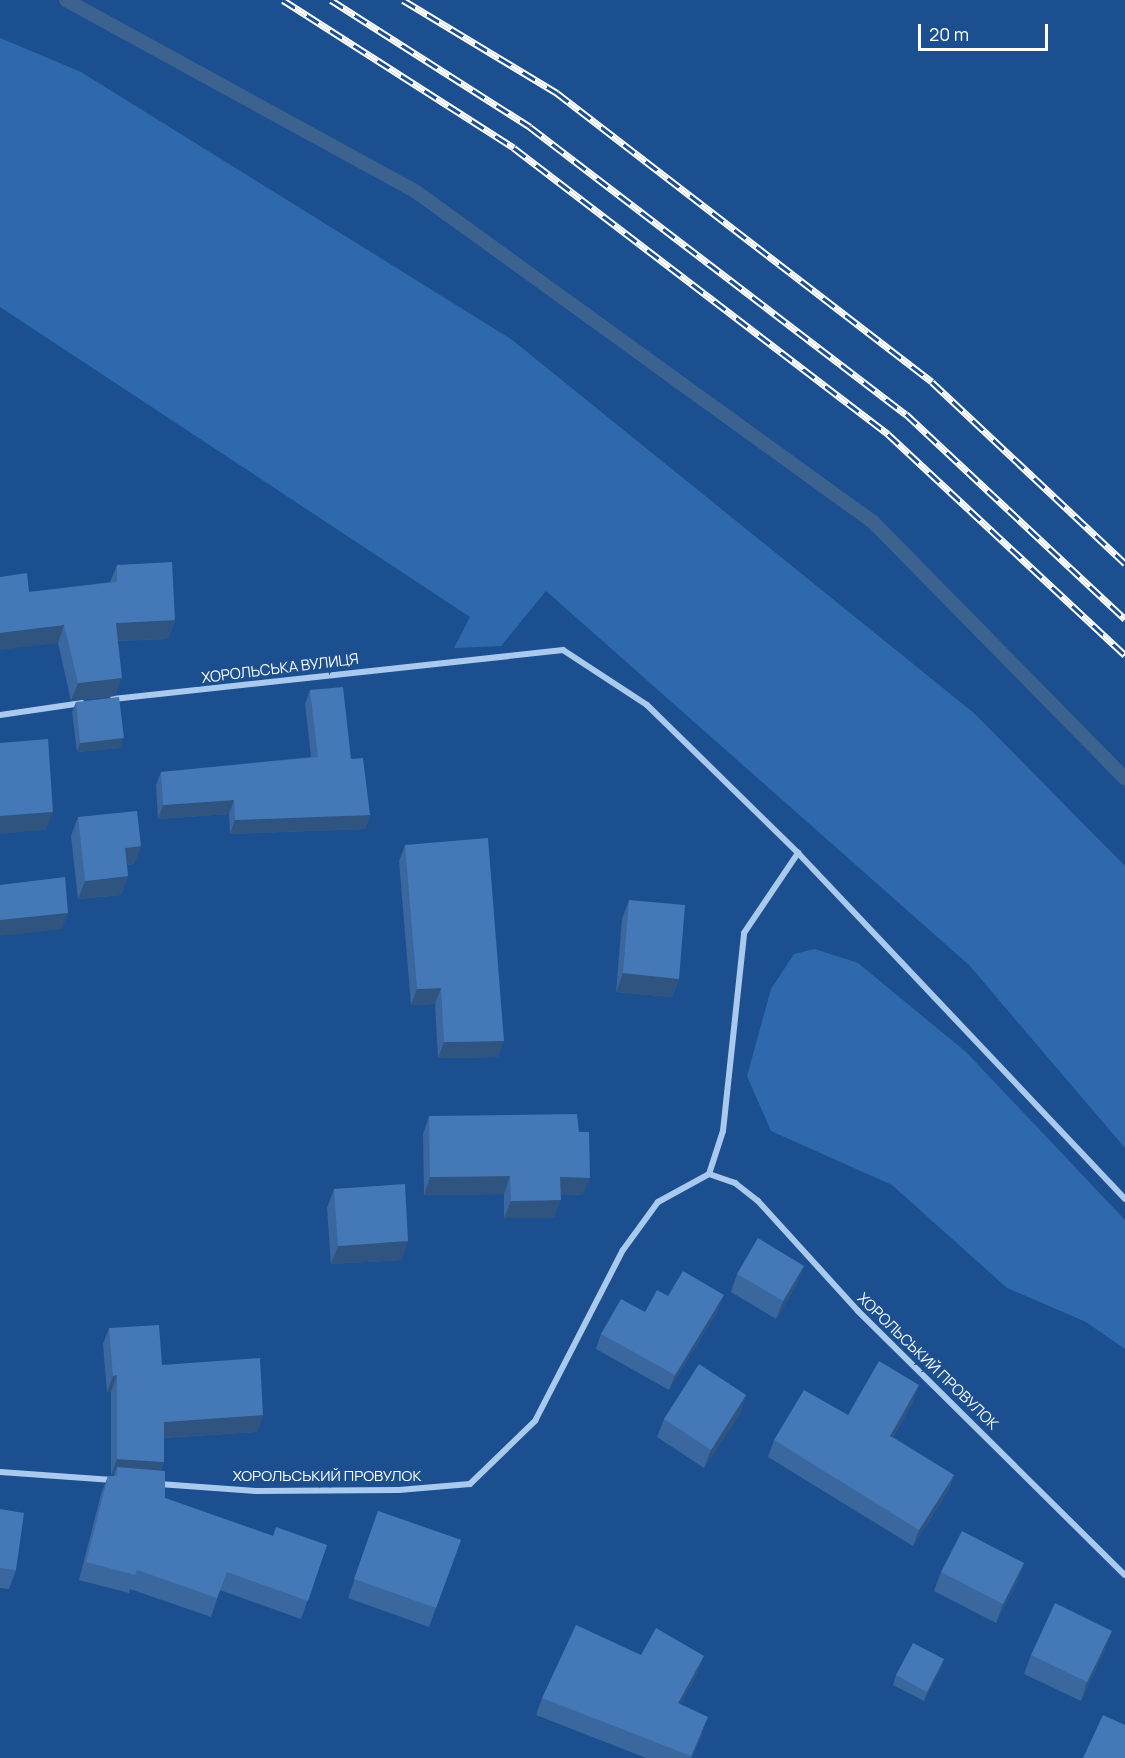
<!DOCTYPE html>
<html>
<head>
<meta charset="utf-8">
<style>
  body { margin:0 }
  #map { position:relative; width:1125px; height:1758px; overflow:hidden; background:#1b4f8f; font-family:Manrope,sans-serif }
  div>[style] { position:absolute }
  [style*='--x'] { left:calc(var(--x)*1px); top:calc(var(--y)*1px); width:calc(var(--w)*1px); rotate:calc(var(--a)*1deg) }
  .green>* { inset:0; background:#2e69ad }
  .stream>* { height:14px; margin:-7px; padding:0 7px; transform-origin:7px; border-radius:7px; background:#3c6290 }
  .street>* { height:6px; margin:-3px; padding:0 3px; transform-origin:3px; border-radius:3px; background:#a9c9ee }
  .rail>* { height:7px; margin-top:-3.5px; transform-origin:0; background:repeating-linear-gradient(90deg,#1b4f8f 0 14px,#fff 0 28px); box-sizing:border-box; border-block:2px solid #fff }
  .wall>* { inset:0; background:#3a679d }
  .shaded-wall>* { inset:0; background:#305480 }
  .building>* { inset:0; background:#4478b7 }
  span { translate:-50% -50%; white-space:nowrap; text-align:center; line-height:1.15; -webkit-text-stroke:6px #1b4f8f; paint-order:stroke }
  .street-label { font-size:15px; color:#fff }
  .scale { position:absolute; left:918px; top:24px; width:130px; height:27px; box-sizing:border-box; border:3px solid #fff; border-top:0; padding-left:8px; font-size:18px; line-height:21px; white-space:nowrap; color:#fff; -webkit-text-stroke:4px #1b4f8f; paint-order:stroke }
</style>
</head>
<body>
<div id="map">
  <div class="green">
    <i style="clip-path:polygon(0 38px,81px 72px,511px 339px,975px 714px,1125px 866px,1125px 1148px,969px 965px,546px 591px,501px 646px,454px 648px,470px 617px,0 307px)"></i>
    <i style="clip-path:polygon(815px 949px,858px 963px,966px 1052px,1125px 1220px,1125px 1349px,1086px 1322px,1007px 1288px,892px 1185px,771px 1131px,747px 1076px,771px 989px,794px 954px)"></i>
  </div>
  <div class="stream">
    <i style="--x:66;--y:0;--w:398;--a:28.7"></i>
    <i style="--x:415;--y:191;--w:565;--a:35.86"></i>
    <i style="--x:873;--y:522;--w:359;--a:45.5"></i>
  </div>
  <div class="street">
    <i style="--x:113;--y:699;--w:453;--a:-6.2"></i>
    <i style="--x:563;--y:650;--w:100;--a:33.2"></i>
    <i style="--x:647;--y:705;--w:211;--a:44.4"></i>
    <i style="--x:798;--y:853;--w:476;--a:46.6"></i>
    <i style="--x:0;--y:715;--w:83;--a:-8.3"></i>
    <i style="--x:709;--y:1174;--w:28;--a:19"></i>
    <i style="--x:735;--y:1183;--w:29;--a:38"></i>
    <i style="--x:758;--y:1201;--w:149;--a:47.7"></i>
    <i style="--x:858;--y:1311;--w:375;--a:44.7"></i>
    <i style="--x:0;--y:1472;--w:113;--a:4"></i>
    <i style="--x:159;--y:1484;--w:97;--a:4.1"></i>
    <i style="--x:256;--y:1491;--w:143;--a:-0.4"></i>
    <i style="--x:399;--y:1490;--w:71;--a:-4.8"></i>
    <i style="--x:470;--y:1484;--w:91;--a:-44.1"></i>
    <i style="--x:535;--y:1421;--w:192;--a:-62.8"></i>
    <i style="--x:623;--y:1250;--w:59;--a:-53.9"></i>
    <i style="--x:658;--y:1202;--w:58;--a:-28.8"></i>
    <i style="--x:709;--y:1174;--w:45;--a:-72"></i>
    <i style="--x:723;--y:1131;--w:199;--a:-83.9"></i>
    <i style="--x:744;--y:933;--w:97;--a:-56"></i>
  </div>
  <div class="rail">
    <i style="--x:283;--y:0;--w:274;--a:32.6"></i>
    <i style="--x:514;--y:148;--w:471;--a:37.4"></i>
    <i style="--x:888;--y:434;--w:324;--a:43"></i>
    <i style="--x:331;--y:0;--w:236;--a:32.5"></i>
    <i style="--x:530;--y:127;--w:473;--a:37.4"></i>
    <i style="--x:906;--y:414;--w:300;--a:43.1"></i>
    <i style="--x:403;--y:0;--w:180;--a:31.1"></i>
    <i style="--x:557;--y:93;--w:473;--a:37.6"></i>
    <i style="--x:932;--y:382;--w:265;--a:43.2"></i>
  </div>
  <div class="wall">
    <i style="clip-path:polygon(117px 565px,175px 620px,168px 639px,118px 641px,115px 696px,71px 701px,58px 643px,29px 592px,110px 582px)"></i>
    <i style="clip-path:polygon(310px 690px,351px 759px,370px 815px,365px 829px,230px 834px,229px 814px,158px 819px,156px 785px,161px 772px,311px 757px,305px 704px)"></i>
    <i style="clip-path:polygon(76px 702px,120px 748px,77px 752px,72px 712px)"></i>
    <i style="clip-path:polygon(78px 817px,141px 846px,134px 864px,127px 865px,128px 876px,121px 895px,78px 899px,71px 836px)"></i>
    <i style="clip-path:polygon(405px 845px,498px 1057px,438px 1058px,435px 1004px,411px 1005px,399px 861px)"></i>
    <i style="clip-path:polygon(629px 900px,679px 979px,672px 997px,616px 992px,622px 919px)"></i>
    <i style="clip-path:polygon(429px 1116px,583px 1195px,560px 1194px,554px 1218px,504px 1218px,504px 1194px,424px 1195px,423px 1134px)"></i>
    <i style="clip-path:polygon(334px 1189px,402px 1260px,331px 1264px,327px 1208px)"></i>
    <i style="clip-path:polygon(737px 1274px,797px 1284px,776px 1319px,731px 1292px)"></i>
    <i style="clip-path:polygon(668px 1296px,718px 1310px,669px 1390px,596px 1349px,601px 1334px,645px 1312px)"></i>
    <i style="clip-path:polygon(109px 1328px,162px 1365px,263px 1415px,257px 1432px,164px 1438px,164px 1462px,161px 1470px,165px 1498px,273px 1536px,327px 1545px,301px 1619px,220px 1590px,211px 1617px,130px 1589px,129px 1593px,79px 1580px,101px 1494px,108px 1476px,114px 1476px,114px 1475px,111px 1475px,111px 1392px,107px 1392px,103px 1344px)"></i>
    <i style="clip-path:polygon(746px 1395px,740px 1414px,704px 1468px,657px 1437px,664px 1419px)"></i>
    <i style="clip-path:polygon(913px 1402px,893px 1437px,954px 1475px,948px 1491px,913px 1546px,768px 1457px,774px 1440px,848px 1415px)"></i>
    <i style="clip-path:polygon(0 1509px,16px 1570px,9px 1589px,0 1588px)"></i>
    <i style="clip-path:polygon(378px 1511px,461px 1540px,429px 1627px,348px 1598px)"></i>
    <i style="clip-path:polygon(1024px 1563px,1017px 1582px,996px 1623px,934px 1591px,941px 1572px)"></i>
    <i style="clip-path:polygon(1105px 1649px,1081px 1701px,1024px 1674px,1031px 1655px)"></i>
    <i style="clip-path:polygon(641px 1655px,698px 1672px,680px 1704px,702px 1734px,692px 1758px,646px 1758px,536px 1715px,542px 1698px)"></i>
    <i style="clip-path:polygon(944px 1659px,941px 1668px,924px 1701px,893px 1685px,896px 1675px)"></i>
  </div>
  <div class="shaded-wall">
    <i style="clip-path:polygon(175px 620px,168px 639px,109px 641px,116px 623px)"></i>
    <i style="clip-path:polygon(64px 625px,58px 643px,0 650px,0 633px)"></i>
    <i style="clip-path:polygon(122px 678px,115px 696px,71px 701px,78px 683px)"></i>
    <i style="clip-path:polygon(124px 738px,120px 748px,77px 752px,80px 743px)"></i>
    <i style="clip-path:polygon(234px 800px,229px 814px,158px 819px,163px 805px)"></i>
    <i style="clip-path:polygon(53px 812px,46px 830px,0 834px,0 816px)"></i>
    <i style="clip-path:polygon(370px 815px,365px 829px,230px 834px,235px 820px)"></i>
    <i style="clip-path:polygon(141px 846px,134px 864px,119px 866px,125px 848px)"></i>
    <i style="clip-path:polygon(128px 876px,121px 895px,78px 899px,85px 881px)"></i>
    <i style="clip-path:polygon(68px 913px,62px 929px,0 936px,0 920px)"></i>
    <i style="clip-path:polygon(623px 973px,679px 979px,672px 997px,616px 992px)"></i>
    <i style="clip-path:polygon(441px 988px,435px 1004px,411px 1005px,417px 989px)"></i>
    <i style="clip-path:polygon(504px 1041px,498px 1057px,438px 1058px,444px 1042px)"></i>
    <i style="clip-path:polygon(510px 1176px,504px 1194px,424px 1195px,430px 1177px)"></i>
    <i style="clip-path:polygon(560px 1177px,590px 1178px,583px 1195px,554px 1194px)"></i>
    <i style="clip-path:polygon(561px 1200px,554px 1218px,504px 1218px,511px 1201px)"></i>
    <i style="clip-path:polygon(408px 1241px,402px 1260px,331px 1264px,338px 1246px)"></i>
    <i style="clip-path:polygon(804px 1266px,797px 1284px,776px 1319px,783px 1301px)"></i>
    <i style="clip-path:polygon(724px 1295px,718px 1310px,669px 1390px,675px 1375px)"></i>
    <i style="clip-path:polygon(117px 1375px,111px 1392px,107px 1392px,113px 1376px)"></i>
    <i style="clip-path:polygon(919px 1385px,913px 1402px,884px 1452px,890px 1436px)"></i>
    <i style="clip-path:polygon(746px 1395px,740px 1414px,704px 1468px,711px 1450px)"></i>
    <i style="clip-path:polygon(263px 1415px,257px 1432px,158px 1438px,164px 1422px)"></i>
    <i style="clip-path:polygon(117px 1459px,164px 1462px,158px 1478px,117px 1467px,114px 1475px,111px 1475px)"></i>
    <i style="clip-path:polygon(954px 1475px,948px 1491px,913px 1546px,919px 1530px)"></i>
    <i style="clip-path:polygon(1024px 1563px,1017px 1582px,996px 1623px,1003px 1604px)"></i>
    <i style="clip-path:polygon(1112px 1631px,1105px 1649px,1081px 1701px,1087px 1682px)"></i>
    <i style="clip-path:polygon(704px 1656px,698px 1672px,672px 1720px,678px 1703px)"></i>
    <i style="clip-path:polygon(944px 1659px,941px 1668px,924px 1701px,927px 1692px)"></i>
    <i style="clip-path:polygon(708px 1717px,702px 1734px,692px 1758px,691px 1758px)"></i>
  </div>
  <div class="building">
    <i style="clip-path:polygon(172px 562px,175px 620px,116px 623px,122px 678px,78px 683px,64px 625px,0 633px,0 577px,27px 573px,29px 592px,117px 582px,117px 565px)"></i>
    <i style="clip-path:polygon(343px 687px,351px 759px,363px 758px,370px 815px,235px 820px,234px 800px,163px 805px,161px 772px,318px 757px,310px 690px)"></i>
    <i style="clip-path:polygon(119px 697px,124px 738px,80px 743px,76px 702px)"></i>
    <i style="clip-path:polygon(48px 739px,53px 812px,0 816px,0 743px)"></i>
    <i style="clip-path:polygon(137px 811px,141px 846px,125px 848px,128px 876px,85px 881px,78px 817px)"></i>
    <i style="clip-path:polygon(488px 838px,504px 1041px,444px 1042px,441px 988px,417px 989px,405px 845px)"></i>
    <i style="clip-path:polygon(65px 877px,68px 913px,0 920px,0 885px)"></i>
    <i style="clip-path:polygon(629px 900px,685px 905px,679px 979px,623px 973px)"></i>
    <i style="clip-path:polygon(577px 1114px,579px 1132px,589px 1132px,590px 1178px,560px 1177px,561px 1200px,511px 1201px,510px 1176px,430px 1177px,429px 1116px)"></i>
    <i style="clip-path:polygon(405px 1184px,408px 1241px,338px 1246px,334px 1189px)"></i>
    <i style="clip-path:polygon(758px 1238px,804px 1266px,783px 1301px,737px 1274px)"></i>
    <i style="clip-path:polygon(683px 1271px,724px 1295px,675px 1375px,601px 1334px,621px 1299px,645px 1312px,657px 1290px,668px 1296px)"></i>
    <i style="clip-path:polygon(159px 1325px,162px 1365px,260px 1358px,263px 1415px,164px 1422px,164px 1462px,117px 1459px,117px 1375px,113px 1376px,109px 1328px)"></i>
    <i style="clip-path:polygon(879px 1361px,919px 1385px,890px 1436px,954px 1475px,919px 1530px,774px 1440px,804px 1390px,848px 1415px)"></i>
    <i style="clip-path:polygon(699px 1364px,746px 1395px,711px 1450px,664px 1419px)"></i>
    <i style="clip-path:polygon(117px 1467px,165px 1471px,165px 1498px,273px 1536px,276px 1527px,327px 1545px,308px 1601px,227px 1572px,217px 1598px,137px 1570px,135px 1575px,86px 1562px,108px 1476px,117px 1476px)"></i>
    <i style="clip-path:polygon(0 1509px,24px 1513px,16px 1570px,0 1568px)"></i>
    <i style="clip-path:polygon(378px 1511px,461px 1540px,436px 1608px,354px 1579px)"></i>
    <i style="clip-path:polygon(962px 1531px,1024px 1563px,1003px 1604px,941px 1572px)"></i>
    <i style="clip-path:polygon(1055px 1603px,1112px 1631px,1087px 1682px,1031px 1655px)"></i>
    <i style="clip-path:polygon(576px 1625px,641px 1655px,656px 1628px,704px 1656px,678px 1703px,708px 1717px,691px 1756px,542px 1698px)"></i>
    <i style="clip-path:polygon(913px 1643px,944px 1659px,927px 1692px,896px 1675px)"></i>
    <i style="clip-path:polygon(1103px 1715px,1125px 1725px,1125px 1758px,1083px 1758px)"></i>
  </div>
  <div class="street-label">
    <span style="left:280px;top:668px;rotate:-7deg">ХОРОЛЬСЬКА ВУЛИЦЯ</span>
    <span style="left:928px;top:1361px;rotate:44deg">ХОРОЛЬСЬКИЙ ПРОВУЛОК</span>
    <span style="left:327px;top:1476px">ХОРОЛЬСЬКИЙ ПРОВУЛОК</span>
  </div>
  <div class="scale">20 m</div>
</div>
</body>
</html>
